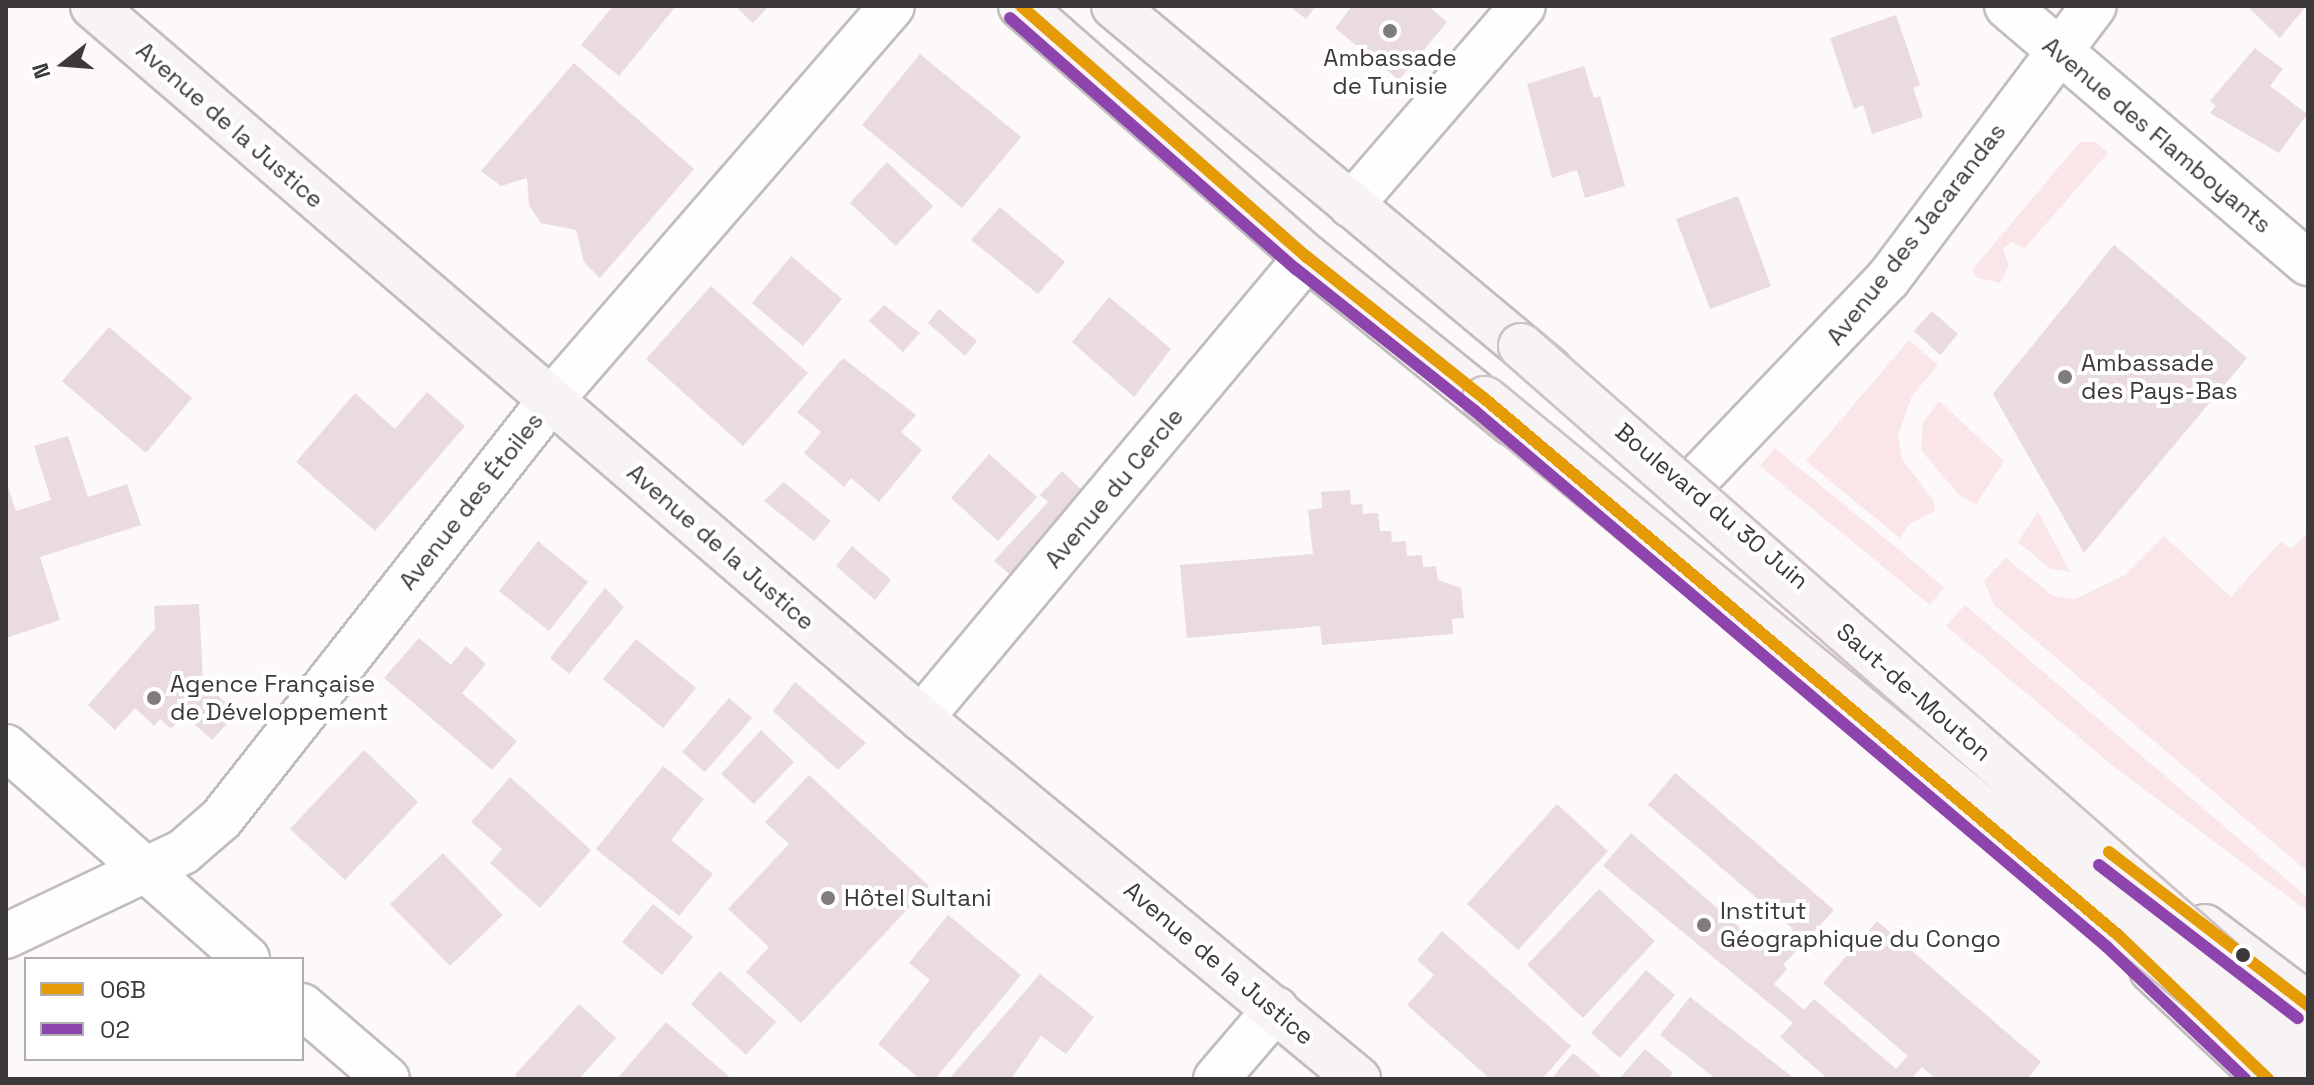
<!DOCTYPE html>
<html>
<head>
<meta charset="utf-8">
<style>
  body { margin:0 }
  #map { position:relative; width:2314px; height:1085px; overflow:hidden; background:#fdf8f9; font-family:"Space Grotesk",sans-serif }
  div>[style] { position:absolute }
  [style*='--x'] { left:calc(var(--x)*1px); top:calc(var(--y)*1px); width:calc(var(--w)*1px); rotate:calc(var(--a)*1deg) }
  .green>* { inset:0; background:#fae5e8 }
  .building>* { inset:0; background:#eadbde }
  .roads { filter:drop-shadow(2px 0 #c0bdbd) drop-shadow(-2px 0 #c0bdbd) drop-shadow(0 2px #c0bdbd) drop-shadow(0 -2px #c0bdbd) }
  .minor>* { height:44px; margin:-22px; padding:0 22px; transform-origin:22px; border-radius:22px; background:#fffefe }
  .major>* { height:44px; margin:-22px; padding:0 22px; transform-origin:22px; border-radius:22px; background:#f8f3f4 }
  .bridges { filter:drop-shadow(2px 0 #cec2c4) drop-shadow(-2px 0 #cec2c4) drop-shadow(0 2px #cec2c4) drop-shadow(0 -2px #cec2c4) }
  .major-bridge>* { height:44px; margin:-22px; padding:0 22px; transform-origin:22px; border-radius:22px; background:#f8f3f4 }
  .bus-1>* { height:12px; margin:-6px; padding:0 6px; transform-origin:6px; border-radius:6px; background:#e49b06 }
  .bus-2>* { height:12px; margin:-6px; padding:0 6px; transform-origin:6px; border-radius:6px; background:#8e44ad }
  .dots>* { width:22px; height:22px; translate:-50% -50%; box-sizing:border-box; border:4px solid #fff; border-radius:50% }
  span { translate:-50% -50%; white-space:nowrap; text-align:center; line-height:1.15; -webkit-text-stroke:8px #fff; paint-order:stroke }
  .poi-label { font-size:24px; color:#3d3839 }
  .left { translate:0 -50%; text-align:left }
  .street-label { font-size:24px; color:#3d3839 }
  .frame { position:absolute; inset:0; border:8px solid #3d3839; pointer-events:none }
  .legend { position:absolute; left:24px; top:957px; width:280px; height:104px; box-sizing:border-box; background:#fff; border:2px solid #b1afb0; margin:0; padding:10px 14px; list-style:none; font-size:24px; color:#3d3839 }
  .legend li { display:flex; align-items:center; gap:16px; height:40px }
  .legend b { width:40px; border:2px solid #b1afb0 }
  .north { position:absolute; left:24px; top:24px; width:80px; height:80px; -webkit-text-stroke:6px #fff; paint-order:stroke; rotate:253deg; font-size:22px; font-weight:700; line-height:32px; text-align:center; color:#3d3839 }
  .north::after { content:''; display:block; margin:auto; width:28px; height:36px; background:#3d3839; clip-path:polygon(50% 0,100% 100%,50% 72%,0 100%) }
</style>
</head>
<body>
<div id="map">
  <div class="green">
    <i style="clip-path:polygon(2080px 142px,2096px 142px,2108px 153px,2024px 249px,2012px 242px,2003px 249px,2009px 266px,2000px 283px,1975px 277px,1973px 269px)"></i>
    <i style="clip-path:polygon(1909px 340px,1938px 365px,1912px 396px,1898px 435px,1902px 459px,1933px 500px,1935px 511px,1909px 524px,1900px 538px,1806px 461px)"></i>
    <i style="clip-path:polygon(1939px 401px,2004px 461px,1976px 505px,1958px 494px,1921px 450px,1923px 423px)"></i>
    <i style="clip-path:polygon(1775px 448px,1944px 587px,1930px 605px,1760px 466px)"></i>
    <i style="clip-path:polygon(2038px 512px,2070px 572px,2049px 568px,2018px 542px)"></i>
    <i style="clip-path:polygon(2308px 533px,2308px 872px,1994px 605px,1984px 581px,2006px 558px,2053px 596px,2075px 599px,2125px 575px,2164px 536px,2231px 597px,2281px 541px,2291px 549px)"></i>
    <i style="clip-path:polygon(1965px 605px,2308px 898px,2308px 911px,2118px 770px,1946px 626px)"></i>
  </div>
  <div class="building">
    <i style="clip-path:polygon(613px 6px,676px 6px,619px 76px,581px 45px)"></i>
    <i style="clip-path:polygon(735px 6px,769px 6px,753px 23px)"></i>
    <i style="clip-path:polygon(1289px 6px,1316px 6px,1306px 19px)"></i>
    <i style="clip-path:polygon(1352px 6px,1428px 6px,1447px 22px,1399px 80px,1335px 28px)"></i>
    <i style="clip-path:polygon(2247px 6px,2306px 6px,2280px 38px)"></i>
    <i style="clip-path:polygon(1896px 15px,1920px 85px,1913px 88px,1923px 117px,1872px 134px,1863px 105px,1854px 109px,1830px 38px)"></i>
    <i style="clip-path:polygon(2255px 48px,2283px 69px,2270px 86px,2307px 114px,2279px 153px,2210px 113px,2216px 106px,2210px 101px)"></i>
    <i style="clip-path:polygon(920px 54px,1021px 137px,962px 208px,862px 125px)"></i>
    <i style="clip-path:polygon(574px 63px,694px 169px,600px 278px,584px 262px,576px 230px,541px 223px,529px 205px,527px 178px,501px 186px,481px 171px)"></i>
    <i style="clip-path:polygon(1584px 66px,1594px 98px,1600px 96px,1625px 186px,1585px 198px,1577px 170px,1552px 178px,1527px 84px)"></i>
    <i style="clip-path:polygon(887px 162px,933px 206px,896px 246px,850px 203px)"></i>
    <i style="clip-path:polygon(1738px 196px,1771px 286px,1710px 309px,1676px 219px)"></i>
    <i style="clip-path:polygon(1000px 207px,1065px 262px,1038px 294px,971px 240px)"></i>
    <i style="clip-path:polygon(2114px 245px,2247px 358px,2084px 553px,1993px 394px)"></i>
    <i style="clip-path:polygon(791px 256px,842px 299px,803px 346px,752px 303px)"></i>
    <i style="clip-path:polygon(711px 286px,808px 373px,743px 446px,646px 359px)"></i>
    <i style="clip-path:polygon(1109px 297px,1171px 349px,1134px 397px,1072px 342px)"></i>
    <i style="clip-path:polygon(884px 305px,920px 333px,903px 352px,869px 321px)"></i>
    <i style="clip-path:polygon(939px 309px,977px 341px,965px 356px,928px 323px)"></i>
    <i style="clip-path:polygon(1932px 311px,1958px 334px,1940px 355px,1914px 331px)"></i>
    <i style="clip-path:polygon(109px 327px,192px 398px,146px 453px,62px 381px)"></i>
    <i style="clip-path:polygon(843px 358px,916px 415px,901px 432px,922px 450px,879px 502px,851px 478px,844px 487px,804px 453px,821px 432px,797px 412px)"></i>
    <i style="clip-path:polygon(427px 392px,465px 426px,375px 531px,296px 462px,355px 393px,395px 429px)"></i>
    <i style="clip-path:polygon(68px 436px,88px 497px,127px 484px,141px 525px,40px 557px,60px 620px,6px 638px,6px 481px,16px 511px,51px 500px,34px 446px)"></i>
    <i style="clip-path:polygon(989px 454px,1037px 497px,998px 541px,951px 498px)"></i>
    <i style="clip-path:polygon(1062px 471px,1086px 494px,1016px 580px,994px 561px,1048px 502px,1040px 495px)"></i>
    <i style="clip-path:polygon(784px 482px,831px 521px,814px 541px,764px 501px)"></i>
    <i style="clip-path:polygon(1350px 490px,1351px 505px,1362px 504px,1363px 514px,1378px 513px,1380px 531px,1391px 531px,1392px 542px,1406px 541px,1407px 556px,1422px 555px,1423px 567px,1436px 566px,1438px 580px,1461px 588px,1464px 618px,1452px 619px,1453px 634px,1322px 645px,1320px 626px,1187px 638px,1180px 565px,1313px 554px,1308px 510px,1322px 508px,1321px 492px)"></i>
    <i style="clip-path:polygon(538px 541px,588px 582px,549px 631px,499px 591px)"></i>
    <i style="clip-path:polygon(852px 546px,891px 580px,875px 600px,836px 566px)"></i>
    <i style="clip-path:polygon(605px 588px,624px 607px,569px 674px,550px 658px)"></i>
    <i style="clip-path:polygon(199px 604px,203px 682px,237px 713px,212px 740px,184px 715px,171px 729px,160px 719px,154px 726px,135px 708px,115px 730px,88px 705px,155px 629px,154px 606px)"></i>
    <i style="clip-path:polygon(419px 638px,451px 665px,466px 646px,486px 664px,462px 693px,517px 741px,492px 770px,384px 678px)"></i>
    <i style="clip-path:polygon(636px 639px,696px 688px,663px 728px,603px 679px)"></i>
    <i style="clip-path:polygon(795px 682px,866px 743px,838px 770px,773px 711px)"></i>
    <i style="clip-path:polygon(729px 698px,752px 718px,705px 772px,682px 752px)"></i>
    <i style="clip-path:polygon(761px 730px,794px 762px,754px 804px,721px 774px)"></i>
    <i style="clip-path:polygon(364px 750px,418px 802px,345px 880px,290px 829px)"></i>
    <i style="clip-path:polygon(663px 766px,704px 799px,671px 840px,713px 874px,679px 916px,596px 849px)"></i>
    <i style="clip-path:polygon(1675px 773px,1834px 910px,1783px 965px,1787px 969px,1774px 984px,1804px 1010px,1814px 999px,1896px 1069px,1908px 1056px,1823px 983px,1877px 921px,2041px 1062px,2027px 1079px,1936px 1079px,1922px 1067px,1911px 1079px,1828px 1079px,1780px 1037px,1793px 1023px,1603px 866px,1631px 833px,1771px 955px,1793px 929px,1648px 805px)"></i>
    <i style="clip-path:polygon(809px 775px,929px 886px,801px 1023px,746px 972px,769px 947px,728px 909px,789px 844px,765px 822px)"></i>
    <i style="clip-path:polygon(510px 777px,591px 850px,540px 908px,490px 863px,502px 849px,471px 822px)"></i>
    <i style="clip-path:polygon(1557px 804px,1608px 851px,1518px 950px,1467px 904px)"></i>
    <i style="clip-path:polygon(443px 853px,503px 915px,450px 966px,390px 904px)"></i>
    <i style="clip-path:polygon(1599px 889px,1655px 941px,1583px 1018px,1527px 965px)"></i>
    <i style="clip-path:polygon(653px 904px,693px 937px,662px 975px,622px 942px)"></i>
    <i style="clip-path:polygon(948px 915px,1021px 975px,935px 1079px,920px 1079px,878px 1044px,930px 980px,909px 963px)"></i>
    <i style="clip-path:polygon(1442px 931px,1571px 1046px,1542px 1079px,1490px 1079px,1407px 1005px,1434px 975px,1417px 960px)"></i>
    <i style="clip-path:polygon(1646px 970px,1675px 995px,1620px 1058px,1591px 1033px)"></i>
    <i style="clip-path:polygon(720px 971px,776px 1022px,746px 1055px,691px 1004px)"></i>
    <i style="clip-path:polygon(1040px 974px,1094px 1017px,1066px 1054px,1041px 1036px,1011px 1079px,949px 1079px)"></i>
    <i style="clip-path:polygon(1690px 997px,1795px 1079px,1716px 1079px,1660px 1035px)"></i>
    <i style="clip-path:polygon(579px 1004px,616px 1038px,579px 1079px,519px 1079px,515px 1075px)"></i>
    <i style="clip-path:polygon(666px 1022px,732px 1079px,617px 1079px)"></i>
    <i style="clip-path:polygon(1645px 1049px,1673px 1073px,1668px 1079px,1619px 1079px)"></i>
    <i style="clip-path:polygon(1573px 1053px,1604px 1079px,1551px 1079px)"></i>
  </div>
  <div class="roads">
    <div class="minor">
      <i style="--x:2007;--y:6;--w:396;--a:40.5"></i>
      <i style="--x:1351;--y:205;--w:263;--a:-49.2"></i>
      <i style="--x:1691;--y:485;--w:285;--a:-46.3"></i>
      <i style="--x:1888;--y:279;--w:342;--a:-53"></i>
      <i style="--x:921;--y:718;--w:601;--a:-50.06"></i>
      <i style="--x:6;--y:747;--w:321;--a:41.3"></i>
      <i style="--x:6;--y:936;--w:196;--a:-25.4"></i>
      <i style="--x:183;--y:852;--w:50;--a:-41"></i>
      <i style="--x:221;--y:819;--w:532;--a:-51.79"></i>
      <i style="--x:550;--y:401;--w:522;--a:-49.11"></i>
      <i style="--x:302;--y:1006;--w:112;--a:40.7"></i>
      <i style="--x:1216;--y:1079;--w:92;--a:-49.4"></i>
    </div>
    <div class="major">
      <i style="--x:93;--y:6;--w:1092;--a:40.69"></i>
      <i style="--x:921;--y:718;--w:567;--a:39.56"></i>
      <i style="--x:1021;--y:6;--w:381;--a:41.3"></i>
      <i style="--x:1307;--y:257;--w:265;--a:39"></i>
      <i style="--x:1114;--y:6;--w:568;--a:39.86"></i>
      <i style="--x:2205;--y:927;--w:129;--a:37.1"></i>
      <i style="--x:2152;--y:970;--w:159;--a:43.2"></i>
    </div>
  </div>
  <div class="bridges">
    <div class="major-bridge">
      <i style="--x:1521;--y:346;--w:1047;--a:41.28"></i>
      <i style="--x:1485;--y:399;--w:1067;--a:39.52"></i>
    </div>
  </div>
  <div class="bus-1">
    <i style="--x:1021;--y:6;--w:381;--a:41.3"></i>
    <i style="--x:1307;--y:257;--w:228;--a:38.6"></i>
    <i style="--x:1485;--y:399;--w:829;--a:40.26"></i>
    <i style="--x:2118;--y:935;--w:208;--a:43.8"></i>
    <i style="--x:2109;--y:852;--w:251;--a:37.6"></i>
  </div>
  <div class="bus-2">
    <i style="--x:1010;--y:18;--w:381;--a:41.3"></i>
    <i style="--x:1296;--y:269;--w:228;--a:38.4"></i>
    <i style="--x:1475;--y:411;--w:829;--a:40.3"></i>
    <i style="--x:2107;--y:947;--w:191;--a:43.7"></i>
    <i style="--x:2099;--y:865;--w:251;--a:37.6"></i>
  </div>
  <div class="dots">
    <i style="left:1390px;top:31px;background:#807b7c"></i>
    <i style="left:2065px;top:377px;background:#807b7c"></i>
    <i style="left:154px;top:698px;background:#807b7c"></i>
    <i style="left:828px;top:898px;background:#807b7c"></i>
    <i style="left:1704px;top:925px;background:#807b7c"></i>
    <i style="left:2243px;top:955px;background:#3d3839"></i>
  </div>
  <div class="poi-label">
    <span style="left:1390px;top:72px">Ambassade<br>de Tunisie</span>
    <span class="left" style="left:2081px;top:377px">Ambassade<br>des Pays-Bas</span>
    <span class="left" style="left:170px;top:698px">Agence Française<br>de Développement</span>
    <span class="left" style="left:844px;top:898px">Hôtel Sultani</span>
    <span class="left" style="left:1720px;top:925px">Institut<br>Géographique du Congo</span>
  </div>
  <div class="street-label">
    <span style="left:230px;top:125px;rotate:41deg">Avenue de la Justice</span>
    <span style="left:2157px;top:135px;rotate:40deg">Avenue des Flamboyants</span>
    <span style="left:1916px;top:234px;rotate:-52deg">Avenue des Jacarandas</span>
    <span style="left:1114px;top:488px;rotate:-50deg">Avenue du Cercle</span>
    <span style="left:471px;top:501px;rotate:-52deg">Avenue des Étoiles</span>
    <span style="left:1712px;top:506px;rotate:40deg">Boulevard du 30 Juin</span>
    <span style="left:721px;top:547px;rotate:41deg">Avenue de la Justice</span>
    <span style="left:1914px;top:692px;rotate:41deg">Saut-de-Mouton</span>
    <span style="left:1219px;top:963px;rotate:40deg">Avenue de la Justice</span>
  </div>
  <div class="frame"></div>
  <ul class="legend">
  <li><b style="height:10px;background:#e49b06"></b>06B</li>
  <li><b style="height:10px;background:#8e44ad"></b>02</li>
  </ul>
  <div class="north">N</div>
</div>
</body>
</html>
